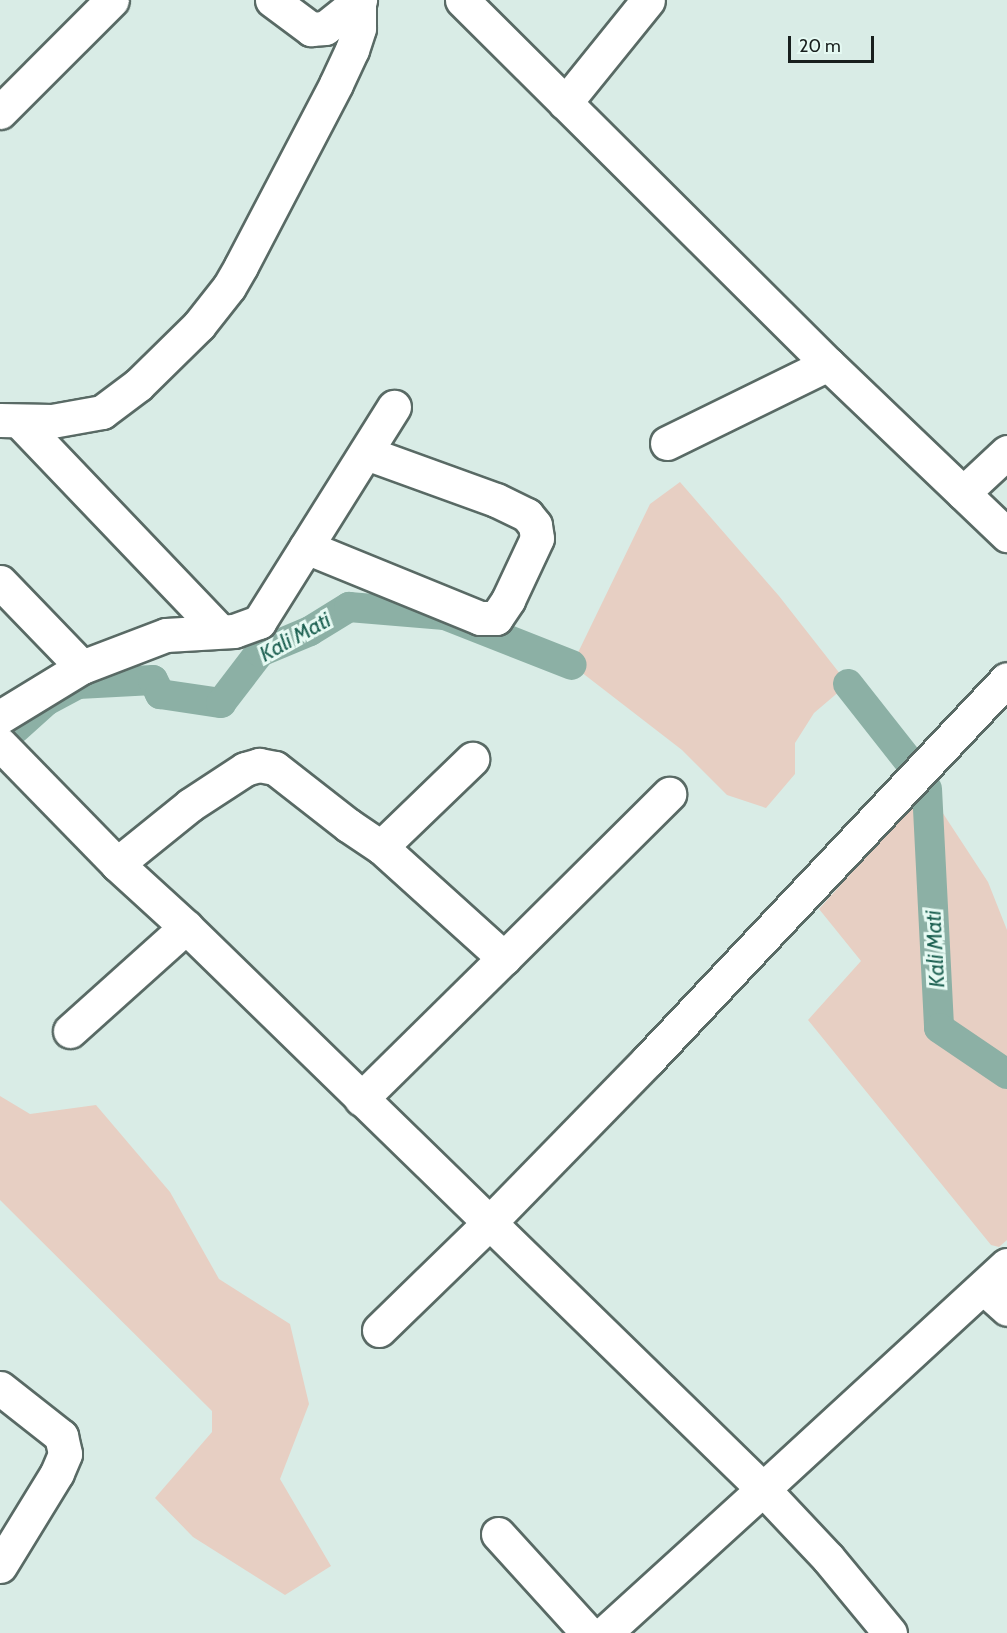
<!DOCTYPE html>
<html>
<head>
<meta charset="utf-8">
<style>
  body { margin:0 }
  #map { position:relative; width:1007px; height:1633px; overflow:hidden; background:#d9ece6; font-family:Cabin,sans-serif }
  div>[style] { position:absolute }
  [style*='--x'] { left:calc(var(--x)*1px); top:calc(var(--y)*1px); width:calc(var(--w)*1px); rotate:calc(var(--a)*1deg) }
  .green>* { inset:0; background:#e7cfc3 }
  .canal>* { height:30px; margin:-15px; padding:0 15px; transform-origin:15px; border-radius:15px; background:#8cb0a5 }
  .roads { filter:drop-shadow(2px 0 #596a65) drop-shadow(-2px 0 #596a65) drop-shadow(0 2px #596a65) drop-shadow(0 -2px #596a65) }
  .minor>* { height:33px; margin:-16.5px; padding:0 16.5px; transform-origin:16.5px; border-radius:16.5px; background:#fff }
  span { translate:-50% -50%; white-space:nowrap; text-align:center; line-height:1.15; -webkit-text-stroke:6px #e6faf3; paint-order:stroke }
  .water-label { font-size:22px; color:#1c6051; font-style:italic }
  .scale { position:absolute; left:788px; top:36px; width:86px; height:27px; box-sizing:border-box; border:3px solid #181f1d; border-top:0; padding-left:8px; font-size:18px; line-height:21px; white-space:nowrap; color:#181f1d; -webkit-text-stroke:4px #e6faf3; paint-order:stroke }
</style>
</head>
<body>
<div id="map">
  <div class="green">
    <i style="clip-path:polygon(680px 482px,779px 596px,848px 684px,814px 713px,795px 743px,795px 774px,766px 808px,727px 795px,682px 750px,572px 665px,650px 504px)"></i>
    <i style="clip-path:polygon(927px 789px,988px 882px,1007px 930px,1007px 1240px,999px 1247px,991px 1245px,808px 1020px,861px 961px,819px 909px)"></i>
    <i style="clip-path:polygon(0 1096px,30px 1114px,96px 1105px,170px 1192px,219px 1279px,290px 1324px,309px 1404px,280px 1479px,331px 1566px,285px 1595px,193px 1537px,155px 1498px,212px 1432px,212px 1411px,0 1200px)"></i>
  </div>
  <div class="canal">
    <i style="--x:848;--y:684;--w:107;--a:51.8"></i>
    <i style="--x:16;--y:728;--w:40;--a:-42"></i>
    <i style="--x:46;--y:701;--w:36;--a:-28"></i>
    <i style="--x:78;--y:684;--w:75;--a:-3.1"></i>
    <i style="--x:153;--y:680;--w:16;--a:63"></i>
    <i style="--x:160;--y:694;--w:62;--a:8.4"></i>
    <i style="--x:221;--y:703;--w:64;--a:-52.6"></i>
    <i style="--x:260;--y:652;--w:54;--a:-22.8"></i>
    <i style="--x:310;--y:631;--w:46;--a:-31.6"></i>
    <i style="--x:349;--y:607;--w:96;--a:4.8"></i>
    <i style="--x:445;--y:615;--w:136;--a:21.5"></i>
    <i style="--x:927;--y:789;--w:239;--a:87.1"></i>
    <i style="--x:939;--y:1028;--w:82;--a:34.1"></i>
  </div>
  <div class="roads">
    <div class="minor">
      <i style="--x:272;--y:0;--w:49;--a:36.6"></i>
      <i style="--x:311;--y:29;--w:14;--a:-4"></i>
      <i style="--x:325;--y:28;--w:45;--a:-38.7"></i>
      <i style="--x:462;--y:0;--w:516;--a:44.84"></i>
      <i style="--x:828;--y:364;--w:248;--a:43.7"></i>
      <i style="--x:565;--y:103;--w:132;--a:-51.1"></i>
      <i style="--x:0;--y:112;--w:158;--a:-45"></i>
      <i style="--x:0;--y:420;--w:52;--a:1.1"></i>
      <i style="--x:52;--y:421;--w:51;--a:-10.2"></i>
      <i style="--x:102;--y:412;--w:45;--a:-36.9"></i>
      <i style="--x:138;--y:385;--w:86;--a:-44.5"></i>
      <i style="--x:199;--y:325;--w:48;--a:-51.7"></i>
      <i style="--x:229;--y:287;--w:24;--a:-60"></i>
      <i style="--x:241;--y:266;--w:205;--a:-62.4"></i>
      <i style="--x:336;--y:84;--w:38;--a:-65"></i>
      <i style="--x:352;--y:50;--w:23;--a:-72"></i>
      <i style="--x:359;--y:28;--w:27;--a:-90"></i>
      <i style="--x:20;--y:422;--w:288;--a:46.3"></i>
      <i style="--x:667;--y:443;--w:179;--a:-26.1"></i>
      <i style="--x:963;--y:493;--w:60;--a:-43"></i>
      <i style="--x:306;--y:547;--w:188;--a:22.2"></i>
      <i style="--x:480;--y:618;--w:16;--a:0"></i>
      <i style="--x:496;--y:618;--w:22;--a:-56"></i>
      <i style="--x:508;--y:600;--w:68;--a:-64.9"></i>
      <i style="--x:537;--y:538;--w:13;--a:-99"></i>
      <i style="--x:535;--y:525;--w:13;--a:-129"></i>
      <i style="--x:527;--y:515;--w:34;--a:-154"></i>
      <i style="--x:496;--y:500;--w:138;--a:-160.1"></i>
      <i style="--x:0;--y:582;--w:118;--a:46"></i>
      <i style="--x:0;--y:717;--w:96;--a:-31.4"></i>
      <i style="--x:82;--y:667;--w:90;--a:-20.9"></i>
      <i style="--x:166;--y:635;--w:68;--a:-3.4"></i>
      <i style="--x:234;--y:631;--w:27;--a:-20"></i>
      <i style="--x:259;--y:622;--w:254;--a:-57.9"></i>
      <i style="--x:0;--y:744;--w:168;--a:45.7"></i>
      <i style="--x:117;--y:864;--w:93;--a:42.4"></i>
      <i style="--x:186;--y:927;--w:805;--a:44.25"></i>
      <i style="--x:763;--y:1489;--w:214;--a:137.7"></i>
      <i style="--x:381;--y:847;--w:166;--a:42.1"></i>
      <i style="--x:504;--y:958;--w:233;--a:-44.8"></i>
      <i style="--x:117;--y:864;--w:94;--a:-38.9"></i>
      <i style="--x:190;--y:805;--w:66;--a:-33.2"></i>
      <i style="--x:245;--y:769;--w:15;--a:-16"></i>
      <i style="--x:259;--y:765;--w:16;--a:11"></i>
      <i style="--x:275;--y:768;--w:93;--a:38"></i>
      <i style="--x:348;--y:825;--w:40;--a:34"></i>
      <i style="--x:381;--y:847;--w:127;--a:-44"></i>
      <i style="--x:70;--y:1031;--w:156;--a:-41.9"></i>
      <i style="--x:361;--y:1099;--w:201;--a:-44.6"></i>
      <i style="--x:984;--y:1288;--w:31;--a:42"></i>
      <i style="--x:379;--y:1330;--w:153;--a:-44.2"></i>
      <i style="--x:489;--y:1223;--w:228;--a:-45.7"></i>
      <i style="--x:648;--y:1060;--w:523;--a:-46.7"></i>
      <i style="--x:0;--y:1388;--w:78;--a:38.2"></i>
      <i style="--x:61;--y:1436;--w:18;--a:77"></i>
      <i style="--x:65;--y:1454;--w:21;--a:113"></i>
      <i style="--x:57;--y:1473;--w:109;--a:121.5"></i>
      <i style="--x:498;--y:1534;--w:134;--a:47.7"></i>
      <i style="--x:890;--y:1633;--w:97;--a:-129.6"></i>
      <i style="--x:828;--y:1558;--w:95;--a:-133.3"></i>
      <i style="--x:763;--y:1489;--w:331;--a:-42.6"></i>
    </div>
  </div>
  <div class="water-label">
    <span style="left:295px;top:637px;rotate:-29deg">Kali Mati</span>
    <span style="left:935px;top:949px;rotate:-93deg">Kali Mati</span>
  </div>
  <div class="scale">20 m</div>
</div>
</body>
</html>
